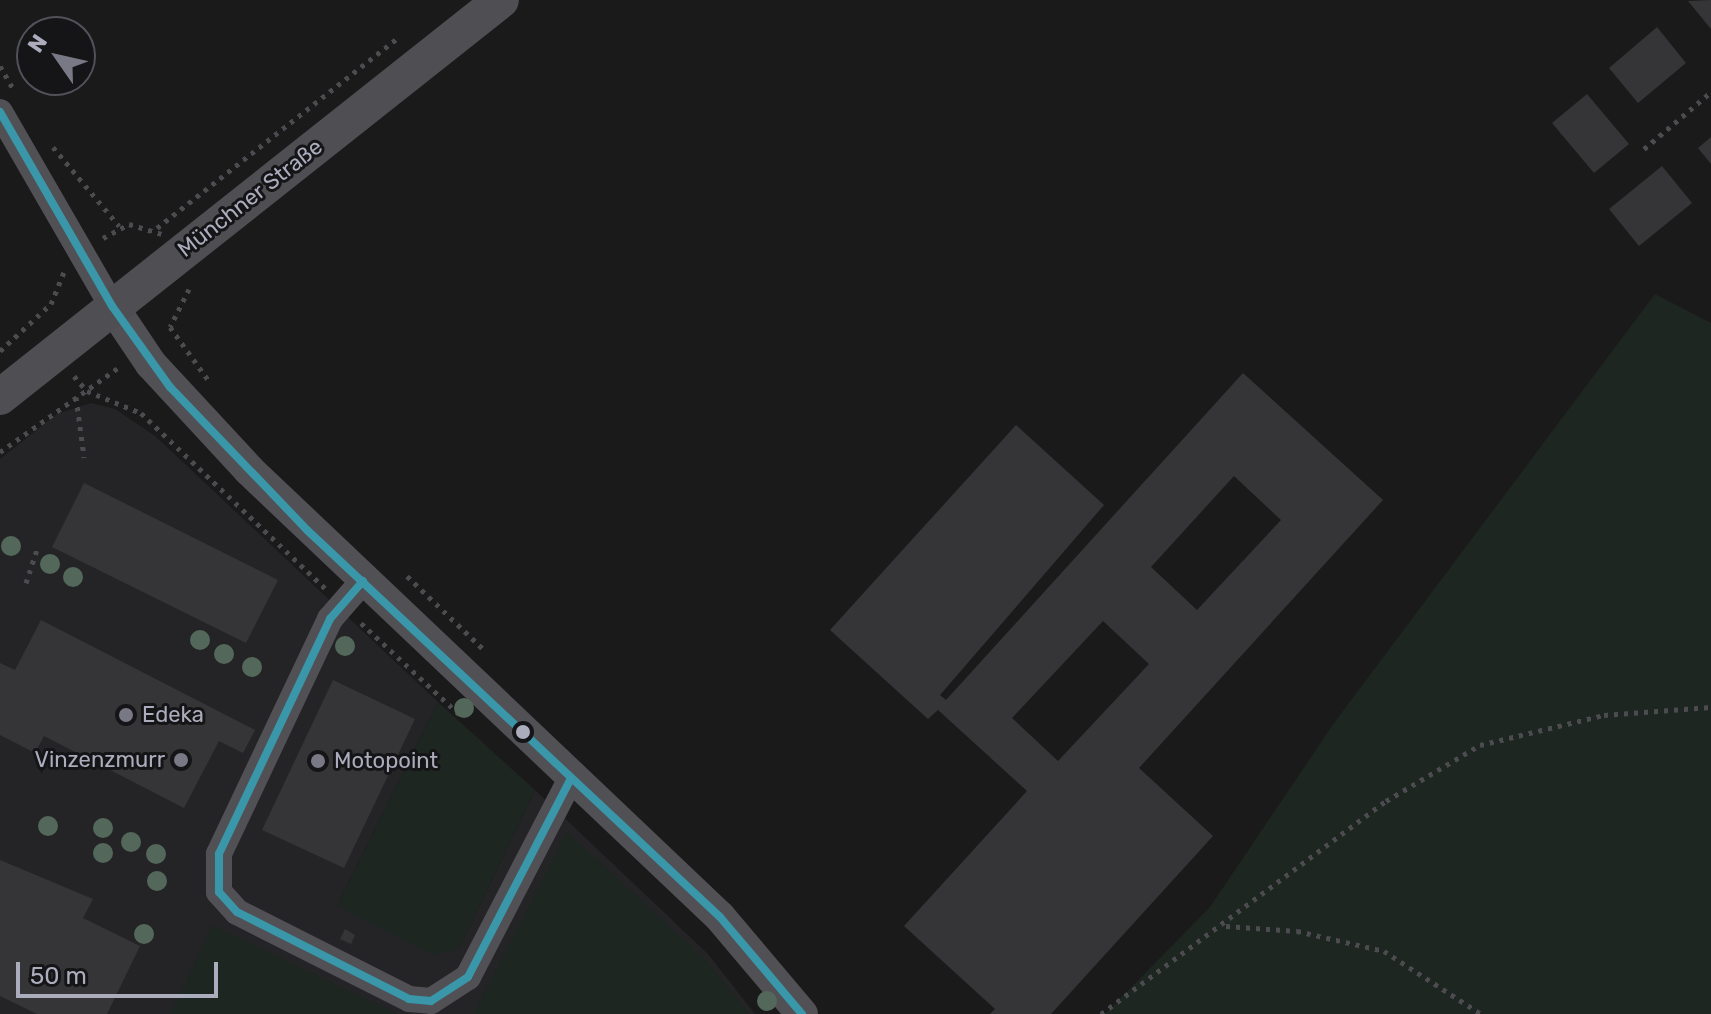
<!DOCTYPE html>
<html>
<head>
<meta charset="utf-8">
<style>
  body { margin:0 }
  #map { position:relative; width:1711px; height:1014px; overflow:hidden; background:#1a1a1b; font-family:Rubik,sans-serif }
  div>[style] { position:absolute }
  [style*='--x'] { left:calc(var(--x)*1px); top:calc(var(--y)*1px); width:calc(var(--w)*1px); rotate:calc(var(--a)*1deg) }
  .built>* { inset:0; background:#242427 }
  .green>* { inset:0; background:#1e2621 }
  .building>* { inset:0; background:#353537 }
  .path>* { height:5px; margin-top:-2.5px; transform-origin:0; background:repeating-linear-gradient(90deg,#4b4b50 0 4px,transparent 0 10px) }
  .minor>* { height:26px; margin:-13px; padding:0 13px; transform-origin:13px; border-radius:13px; background:#505055 }
  .tertiary>* { height:32px; margin:-16px; padding:0 16px; transform-origin:16px; border-radius:16px; background:#505055 }
  .secondary>* { height:36px; margin:-18px; padding:0 18px; transform-origin:18px; border-radius:18px; background:#4e4e53 }
  .bus-1>* { height:8px; margin:-4px; padding:0 4px; transform-origin:4px; border-radius:4px; background:#3a96a9 }
  .trees>* { width:20px; height:20px; margin:-10px; border-radius:50%; background:#53685a }
  .dots>* { width:22px; height:22px; translate:-50% -50%; box-sizing:border-box; border:4px solid #151417; border-radius:50% }
  span { translate:-50% -50%; white-space:nowrap; text-align:center; line-height:1.15; -webkit-text-stroke:6px #151417; paint-order:stroke }
  .street-label { font-size:22px; color:#abacbc }
  .poi-label { font-size:22px; color:#abacbc }
  .left { translate:0 -50%; text-align:left }
  .right { translate:-100% -50%; text-align:right }
  .north { position:absolute; left:16px; top:16px; width:80px; height:80px; box-sizing:border-box; background:#151417; border:2px solid #515159; border-radius:50%; rotate:304deg; font-size:22px; font-weight:700; line-height:32px; text-align:center; color:#abacbc }
  .north::after { content:''; display:block; margin:auto; width:28px; height:36px; background:#787984; clip-path:polygon(50% 0,100% 100%,50% 72%,0 100%) }
  .scale { position:absolute; left:16px; top:962px; width:202px; height:36px; box-sizing:border-box; border:4px solid #abacbc; border-top:0; padding-left:10px; font-size:24px; line-height:28px; white-space:nowrap; color:#abacbc; -webkit-text-stroke:6px #151417; paint-order:stroke }
</style>
</head>
<body>
<div id="map">
  <div class="built">
    <i style="clip-path:polygon(91px 403px,115px 409px,155px 436px,438px 702px,337px 906px,459px 948px,535px 790px,708px 954px,755px 1014px,0 1014px,0 459px,57px 414px)"></i>
  </div>
  <div class="green">
    <i style="clip-path:polygon(1655px 294px,1711px 323px,1711px 1014px,1105px 1014px,1210px 907px,1334px 723px)"></i>
    <i style="clip-path:polygon(438px 702px,535px 790px,459px 948px,434px 955px,337px 906px)"></i>
    <i style="clip-path:polygon(567px 832px,705px 959px,749px 1014px,473px 1014px)"></i>
    <i style="clip-path:polygon(213px 925px,397px 1014px,170px 1014px)"></i>
  </div>
  <div class="building">
    <i style="clip-path:polygon(1711px 0,1711px 29px,1688px 1px)"></i>
    <i style="clip-path:polygon(1657px 27px,1686px 63px,1638px 103px,1609px 68px)"></i>
    <i style="clip-path:polygon(1587px 94px,1629px 144px,1594px 173px,1552px 123px)"></i>
    <i style="clip-path:polygon(1711px 137px,1711px 164px,1698px 148px)"></i>
    <i style="clip-path:polygon(1662px 166px,1692px 203px,1639px 246px,1609px 209px)"></i>
    <i style="clip-path:polygon(evenodd,1243px 373px,1383px 500px,1139px 768px,1213px 836px,1051px 1014px,990px 1014px,995px 1009px,904px 926px,1027px 791px,938px 710px,928px 719px,830px 630px,1016px 425px,1104px 505px,940px 695px,946px 700px,1243px 373px,1234px 476px,1281px 520px,1197px 610px,1151px 567px,1234px 476px,1243px 373px,1103px 621px,1149px 664px,1058px 761px,1012px 718px,1103px 621px)"></i>
    <i style="clip-path:polygon(84px 483px,278px 580px,246px 643px,52px 547px)"></i>
    <i style="clip-path:polygon(41px 620px,255px 730px,243px 753px,219px 741px,184px 808px,44px 736px,35px 753px,0 735px,0 663px,15px 670px)"></i>
    <i style="clip-path:polygon(333px 680px,415px 719px,344px 868px,262px 830px)"></i>
    <i style="clip-path:polygon(0 860px,93px 899px,83px 918px,140px 946px,107px 1014px,37px 1014px,0 996px)"></i>
    <i style="clip-path:polygon(345px 929px,355px 935px,351px 944px,340px 939px)"></i>
  </div>
  <div class="path">
    <i style="--x:0;--y:66;--w:28;--a:60"></i>
    <i style="--x:53;--y:147;--w:103;--a:50.1"></i>
    <i style="--x:1644;--y:149;--w:88;--a:-40.4"></i>
    <i style="--x:157;--y:228;--w:307;--a:-38.3"></i>
    <i style="--x:103;--y:238;--w:30;--a:-28"></i>
    <i style="--x:129;--y:224;--w:34;--a:17"></i>
    <i style="--x:189;--y:289;--w:42;--a:116.6"></i>
    <i style="--x:170;--y:327;--w:67;--a:54.2"></i>
    <i style="--x:0;--y:351;--w:69;--a:-42.7"></i>
    <i style="--x:51;--y:304;--w:37;--a:-68"></i>
    <i style="--x:74;--y:376;--w:20;--a:49"></i>
    <i style="--x:87;--y:391;--w:58;--a:22.2"></i>
    <i style="--x:141;--y:413;--w:254;--a:43.6"></i>
    <i style="--x:76;--y:397;--w:61;--a:82.4"></i>
    <i style="--x:0;--y:452;--w:146;--a:-35.5"></i>
    <i style="--x:407;--y:576;--w:105;--a:43.8"></i>
    <i style="--x:26;--y:583;--w:39;--a:-72"></i>
    <i style="--x:361;--y:623;--w:134;--a:42.9"></i>
    <i style="--x:1226;--y:926;--w:71;--a:4"></i>
    <i style="--x:1297;--y:931;--w:89;--a:12.9"></i>
    <i style="--x:1384;--y:951;--w:116;--a:33"></i>
    <i style="--x:1101;--y:1014;--w:356;--a:-36.8"></i>
    <i style="--x:1386;--y:801;--w:109;--a:-30.8"></i>
    <i style="--x:1480;--y:745;--w:128;--a:-13.6"></i>
    <i style="--x:1604;--y:715;--w:107;--a:-4.3"></i>
  </div>
  <div class="minor">
    <i style="--x:0;--y:112;--w:224;--a:60"></i>
    <i style="--x:363;--y:581;--w:50;--a:131"></i>
    <i style="--x:330;--y:619;--w:260;--a:115.3"></i>
    <i style="--x:219;--y:854;--w:38;--a:90"></i>
    <i style="--x:219;--y:892;--w:27;--a:48"></i>
    <i style="--x:237;--y:912;--w:193;--a:26.8"></i>
    <i style="--x:409;--y:999;--w:22;--a:5"></i>
    <i style="--x:431;--y:1001;--w:44;--a:-33"></i>
    <i style="--x:468;--y:977;--w:224;--a:-62.6"></i>
  </div>
  <div class="tertiary">
    <i style="--x:112;--y:306;--w:70;--a:56.1"></i>
    <i style="--x:151;--y:364;--w:144;--a:47.2"></i>
    <i style="--x:249;--y:470;--w:649;--a:43.5"></i>
    <i style="--x:720;--y:917;--w:127;--a:49.8"></i>
  </div>
  <div class="secondary">
    <i style="--x:0;--y:397;--w:639;--a:-38.39"></i>
  </div>
  <div class="bus-1">
    <i style="--x:0;--y:112;--w:224;--a:60"></i>
    <i style="--x:112;--y:306;--w:100;--a:54.4"></i>
    <i style="--x:170;--y:387;--w:198;--a:46.2"></i>
    <i style="--x:307;--y:530;--w:566;--a:43.14"></i>
    <i style="--x:720;--y:917;--w:127;--a:49.8"></i>
    <i style="--x:363;--y:581;--w:50;--a:131"></i>
    <i style="--x:330;--y:619;--w:260;--a:115.3"></i>
    <i style="--x:219;--y:854;--w:38;--a:90"></i>
    <i style="--x:219;--y:892;--w:27;--a:48"></i>
    <i style="--x:237;--y:912;--w:193;--a:26.8"></i>
    <i style="--x:409;--y:999;--w:22;--a:5"></i>
    <i style="--x:431;--y:1001;--w:44;--a:-33"></i>
    <i style="--x:468;--y:977;--w:224;--a:-62.6"></i>
  </div>
  <div class="trees">
    <i style="left:11px;top:546px"></i>
    <i style="left:50px;top:564px"></i>
    <i style="left:73px;top:577px"></i>
    <i style="left:200px;top:640px"></i>
    <i style="left:345px;top:646px"></i>
    <i style="left:224px;top:654px"></i>
    <i style="left:252px;top:667px"></i>
    <i style="left:464px;top:708px"></i>
    <i style="left:48px;top:826px"></i>
    <i style="left:103px;top:828px"></i>
    <i style="left:131px;top:842px"></i>
    <i style="left:103px;top:853px"></i>
    <i style="left:156px;top:854px"></i>
    <i style="left:157px;top:881px"></i>
    <i style="left:144px;top:934px"></i>
    <i style="left:767px;top:1001px"></i>
  </div>
  <div class="dots">
    <i style="left:126px;top:715px;background:#787984"></i>
    <i style="left:523px;top:732px;background:#abacbc"></i>
    <i style="left:181px;top:760px;background:#787984"></i>
    <i style="left:318px;top:761px;background:#787984"></i>
  </div>
  <div class="street-label">
    <span style="left:250px;top:198px;rotate:-38deg">Münchner Straße</span>
  </div>
  <div class="poi-label">
    <span class="left" style="left:142px;top:715px">Edeka</span>
    <span class="right" style="left:165px;top:760px">Vinzenzmurr</span>
    <span class="left" style="left:334px;top:761px">Motopoint</span>
  </div>
  <div class="north">N</div>
  <div class="scale">50 m</div>
</div>
</body>
</html>
